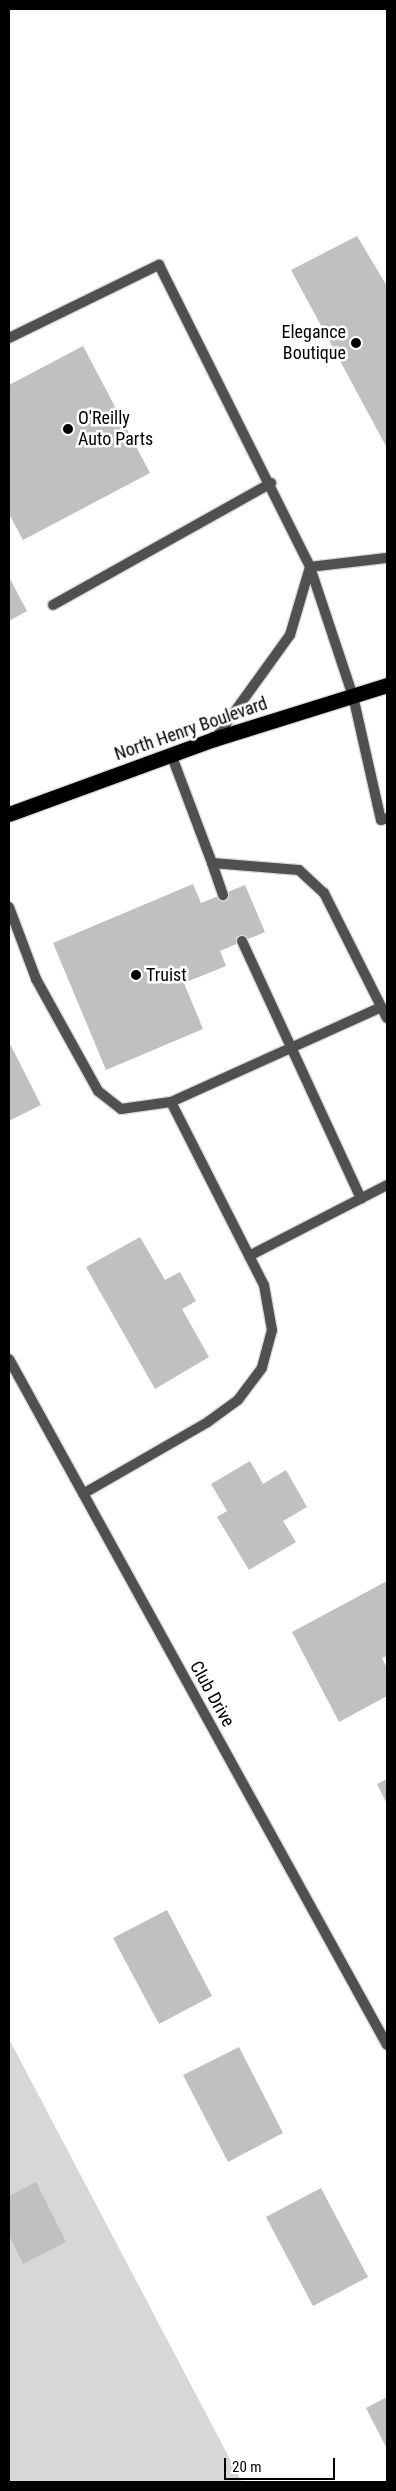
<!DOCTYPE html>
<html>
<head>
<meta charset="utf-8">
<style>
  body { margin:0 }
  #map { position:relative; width:396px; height:2491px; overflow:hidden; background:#fff; font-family:"Roboto Condensed",sans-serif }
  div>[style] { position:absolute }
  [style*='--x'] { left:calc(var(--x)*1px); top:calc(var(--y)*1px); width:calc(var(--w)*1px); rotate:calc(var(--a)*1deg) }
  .green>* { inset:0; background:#d7d7d7 }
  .building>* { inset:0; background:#c0c0c0 }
  .roads { filter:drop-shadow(1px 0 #dbdbdb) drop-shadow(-1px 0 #dbdbdb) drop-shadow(0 1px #dbdbdb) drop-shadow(0 -1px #dbdbdb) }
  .lane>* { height:10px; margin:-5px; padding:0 5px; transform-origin:5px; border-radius:5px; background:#505050 }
  .street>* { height:10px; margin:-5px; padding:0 5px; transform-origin:5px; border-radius:5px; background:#505050 }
  .highway>* { height:15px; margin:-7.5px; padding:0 7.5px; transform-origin:7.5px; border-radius:7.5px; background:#000 }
  .dots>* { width:14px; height:14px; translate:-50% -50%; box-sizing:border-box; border:2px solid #fff; border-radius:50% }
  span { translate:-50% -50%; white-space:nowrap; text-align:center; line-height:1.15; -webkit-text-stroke:5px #fff; paint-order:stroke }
  .poi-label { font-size:18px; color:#000 }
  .right { translate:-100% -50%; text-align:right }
  .left { translate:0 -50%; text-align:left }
  .street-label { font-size:18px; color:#000 }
  .frame { position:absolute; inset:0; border:10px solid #000; pointer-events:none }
  .scale { position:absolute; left:224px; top:2458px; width:111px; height:22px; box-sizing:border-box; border:2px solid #000; border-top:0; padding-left:6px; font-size:15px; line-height:18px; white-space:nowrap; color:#000; -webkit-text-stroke:4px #fff; paint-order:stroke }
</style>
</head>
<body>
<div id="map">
  <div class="green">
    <i style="clip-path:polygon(9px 2039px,242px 2482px,9px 2482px)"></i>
  </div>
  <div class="building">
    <i style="clip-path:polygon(357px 236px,387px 286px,387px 448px,291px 270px)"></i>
    <i style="clip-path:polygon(83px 346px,150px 473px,23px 540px,9px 514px,9px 385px)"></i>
    <i style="clip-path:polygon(9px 577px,27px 611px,9px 621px)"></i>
    <i style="clip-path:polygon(193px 884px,201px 903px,245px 885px,265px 932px,220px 951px,226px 966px,184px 983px,203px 1029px,106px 1070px,53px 943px)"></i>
    <i style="clip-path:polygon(9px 1042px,41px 1105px,9px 1121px)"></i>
    <i style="clip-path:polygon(140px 1237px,165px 1280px,180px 1272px,196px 1301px,182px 1309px,209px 1357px,155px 1389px,86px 1267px)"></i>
    <i style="clip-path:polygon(250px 1461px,263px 1484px,286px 1470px,307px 1507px,283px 1521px,296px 1542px,249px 1570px,217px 1517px,227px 1511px,211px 1484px)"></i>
    <i style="clip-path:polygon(387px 1581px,387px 1656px,382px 1658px,387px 1668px,387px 1696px,339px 1722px,292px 1632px)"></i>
    <i style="clip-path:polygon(387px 1779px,387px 1804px,377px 1784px)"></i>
    <i style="clip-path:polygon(167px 1910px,212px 1996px,159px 2024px,113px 1938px)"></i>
    <i style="clip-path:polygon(239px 2047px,283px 2133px,228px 2162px,183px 2075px)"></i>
    <i style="clip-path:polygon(36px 2182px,66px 2242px,23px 2264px,9px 2235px,9px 2196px)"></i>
    <i style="clip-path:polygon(321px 2188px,368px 2277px,313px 2306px,266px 2217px)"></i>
    <i style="clip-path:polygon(387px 2397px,387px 2449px,366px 2408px)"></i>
  </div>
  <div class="roads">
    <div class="lane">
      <i style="--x:9;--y:338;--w:167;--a:-26"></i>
      <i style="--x:159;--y:265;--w:338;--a:63.4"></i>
      <i style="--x:310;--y:567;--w:136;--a:71.6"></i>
      <i style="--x:353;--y:696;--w:127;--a:77.3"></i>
      <i style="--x:381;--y:820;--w:6;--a:-18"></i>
      <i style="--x:53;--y:605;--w:250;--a:-29.2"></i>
      <i style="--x:215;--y:739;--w:128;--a:-54.2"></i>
      <i style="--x:290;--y:635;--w:71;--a:-73.6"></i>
      <i style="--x:310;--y:567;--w:78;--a:-6.7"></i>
      <i style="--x:171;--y:754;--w:116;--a:69.4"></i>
      <i style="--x:212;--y:863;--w:87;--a:4.6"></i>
      <i style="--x:299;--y:870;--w:34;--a:43"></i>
      <i style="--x:324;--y:893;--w:140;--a:63.3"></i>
      <i style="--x:212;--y:863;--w:34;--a:71"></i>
      <i style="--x:9;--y:907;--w:77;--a:69.4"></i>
      <i style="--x:36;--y:979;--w:128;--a:61"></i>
      <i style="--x:98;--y:1091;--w:29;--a:38"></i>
      <i style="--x:121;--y:1109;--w:50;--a:-8"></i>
      <i style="--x:171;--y:1102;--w:205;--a:63.1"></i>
      <i style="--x:264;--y:1285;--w:46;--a:79.9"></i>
      <i style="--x:272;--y:1330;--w:39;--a:105"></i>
      <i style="--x:262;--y:1368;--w:40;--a:127"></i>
      <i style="--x:238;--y:1400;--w:37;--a:144"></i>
      <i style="--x:208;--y:1422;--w:144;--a:150.1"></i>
      <i style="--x:242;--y:941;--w:284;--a:65.2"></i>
      <i style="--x:171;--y:1102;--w:230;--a:-24.3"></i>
      <i style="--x:249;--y:1256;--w:155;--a:-27.2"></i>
    </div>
    <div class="street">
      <i style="--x:9;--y:1359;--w:783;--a:61.14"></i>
    </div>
    <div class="highway">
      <i style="--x:9;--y:814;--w:218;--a:-20.1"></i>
      <i style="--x:214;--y:739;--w:181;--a:-17.3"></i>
    </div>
  </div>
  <div class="dots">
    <i style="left:356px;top:343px;background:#000"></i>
    <i style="left:68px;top:429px;background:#000"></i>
    <i style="left:136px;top:975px;background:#000"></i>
  </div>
  <div class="poi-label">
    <span class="right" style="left:346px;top:343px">Elegance<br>Boutique</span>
    <span class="left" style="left:78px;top:429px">O'Reilly<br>Auto Parts</span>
    <span class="left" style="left:146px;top:975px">Truist</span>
  </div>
  <div class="street-label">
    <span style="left:191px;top:729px;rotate:-19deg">North Henry Boulevard</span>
    <span style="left:212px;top:1694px;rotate:61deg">Club Drive</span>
  </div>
  <div class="frame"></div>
  <div class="scale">20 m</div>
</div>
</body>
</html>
